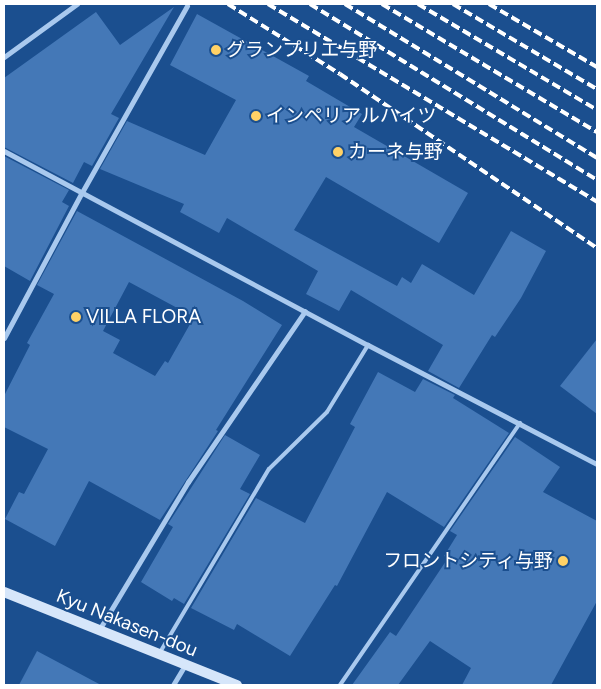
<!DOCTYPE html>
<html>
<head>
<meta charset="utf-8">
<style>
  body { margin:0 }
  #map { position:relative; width:601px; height:689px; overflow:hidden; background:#1b4f8f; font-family:Figtree,"Noto Sans JP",sans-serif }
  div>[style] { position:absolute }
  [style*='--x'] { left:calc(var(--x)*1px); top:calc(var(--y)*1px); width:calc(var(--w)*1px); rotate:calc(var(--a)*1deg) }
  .building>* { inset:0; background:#4478b7 }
  .lane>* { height:4px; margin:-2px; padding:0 2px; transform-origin:2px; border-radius:2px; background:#a9c9ee }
  .street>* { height:5px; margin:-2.5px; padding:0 2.5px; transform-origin:2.5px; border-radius:2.5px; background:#a9c9ee }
  .secondary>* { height:10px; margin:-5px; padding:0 5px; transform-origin:5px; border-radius:5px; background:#d6e6fa }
  .rail>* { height:4px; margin-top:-2px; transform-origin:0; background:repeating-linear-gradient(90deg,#fff 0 9px,transparent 0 13px) }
  .dots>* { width:14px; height:14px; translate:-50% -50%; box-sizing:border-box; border:2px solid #1b4f8f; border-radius:50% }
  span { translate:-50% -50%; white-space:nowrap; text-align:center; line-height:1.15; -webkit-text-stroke:4px #1b4f8f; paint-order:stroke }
  .poi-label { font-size:19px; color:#fff }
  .left { translate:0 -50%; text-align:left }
  .right { translate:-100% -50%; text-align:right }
  .street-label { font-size:19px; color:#fff }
  .frame { position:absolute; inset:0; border:5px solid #fff; pointer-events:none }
</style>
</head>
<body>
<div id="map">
  <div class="building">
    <i style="clip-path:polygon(174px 7px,111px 114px,119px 118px,92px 166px,84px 162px,73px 183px,4px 147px,4px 78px,96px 12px,120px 45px)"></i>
    <i style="clip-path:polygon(197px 14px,309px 76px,306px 81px,362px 114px,354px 127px,468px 193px,439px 243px,326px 177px,294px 230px,397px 286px,402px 277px,411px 283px,422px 264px,474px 295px,511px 231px,546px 251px,521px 298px,495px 337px,492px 335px,459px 388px,428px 371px,443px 345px,351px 290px,339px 311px,306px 294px,318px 271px,227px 218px,219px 233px,180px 212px,184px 204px,100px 169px,127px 121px,205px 155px,236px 100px,170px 65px)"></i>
    <i style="clip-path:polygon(4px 156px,69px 190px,62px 202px,69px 206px,30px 281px,4px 266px)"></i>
    <i style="clip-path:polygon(evenodd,77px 211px,243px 301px,282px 325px,216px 430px,218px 431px,160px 520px,89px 481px,55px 546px,5px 519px,19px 492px,24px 494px,48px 449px,4px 427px,4px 396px,30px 345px,27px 343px,54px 294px,37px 285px,77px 211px,129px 282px,194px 317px,168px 363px,165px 361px,155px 376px,113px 353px,120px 340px,103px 331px,129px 282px)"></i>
    <i style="clip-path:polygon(597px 339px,597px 414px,560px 386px)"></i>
    <i style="clip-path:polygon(378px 372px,415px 392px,423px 379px,455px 395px,453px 398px,509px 433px,444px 527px,387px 492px,337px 586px,335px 585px,290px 656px,237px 624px,234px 630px,191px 608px,256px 498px,305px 523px,355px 427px,350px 424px)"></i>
    <i style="clip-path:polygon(225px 435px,260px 455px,240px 489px,250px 494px,184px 604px,174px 598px,172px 601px,141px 582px,173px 527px,168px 524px)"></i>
    <i style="clip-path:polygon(515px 437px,560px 467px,543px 492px,597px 521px,597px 601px,551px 685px,462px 685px,471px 668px,430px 641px,398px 685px,352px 685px,390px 632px,396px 636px,448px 558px,444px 556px,457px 535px,450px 531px)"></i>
    <i style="clip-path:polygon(37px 651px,101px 685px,19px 685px)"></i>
  </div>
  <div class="lane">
    <i style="--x:159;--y:654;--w:215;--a:-59.3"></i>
    <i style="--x:269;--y:469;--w:81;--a:-44.5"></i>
    <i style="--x:327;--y:412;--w:79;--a:-58.5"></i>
    <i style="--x:340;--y:685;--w:318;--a:-55.5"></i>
  </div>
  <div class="street">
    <i style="--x:4;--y:57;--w:90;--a:-36"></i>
    <i style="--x:4;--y:151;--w:412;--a:28.1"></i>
    <i style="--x:368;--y:345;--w:258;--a:27.5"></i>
    <i style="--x:4;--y:338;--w:163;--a:-61.9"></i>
    <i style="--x:81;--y:194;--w:216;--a:-60.6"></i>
    <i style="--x:99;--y:630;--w:173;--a:-59"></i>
    <i style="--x:188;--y:482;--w:207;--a:-55.6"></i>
    <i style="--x:173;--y:685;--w:23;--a:-59"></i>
  </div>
  <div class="secondary">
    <i style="--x:4;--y:592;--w:251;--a:21.8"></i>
  </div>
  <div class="rail">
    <i style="--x:228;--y:4;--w:132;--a:32"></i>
    <i style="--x:340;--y:74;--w:310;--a:34.1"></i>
    <i style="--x:268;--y:4;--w:384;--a:31"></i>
    <i style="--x:310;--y:4;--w:337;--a:31.5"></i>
    <i style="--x:345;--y:4;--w:295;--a:31.4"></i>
    <i style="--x:382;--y:4;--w:250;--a:30.8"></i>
    <i style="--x:418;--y:4;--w:208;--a:30.6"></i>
    <i style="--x:453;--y:4;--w:167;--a:30.6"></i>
    <i style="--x:489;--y:4;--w:125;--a:30.3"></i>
  </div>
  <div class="dots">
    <i style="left:216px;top:50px;background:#ffd166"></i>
    <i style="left:256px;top:116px;background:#ffd166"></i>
    <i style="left:338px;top:152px;background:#ffd166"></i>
    <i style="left:76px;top:317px;background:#ffd166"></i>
    <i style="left:563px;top:561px;background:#ffd166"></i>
  </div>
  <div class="poi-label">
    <span class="left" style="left:226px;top:50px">グランプリエ与野</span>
    <span class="left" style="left:266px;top:116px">インペリアルハイツ</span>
    <span class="left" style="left:348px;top:152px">カーネ与野</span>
    <span class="left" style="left:86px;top:317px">VILLA FLORA</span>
    <span class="right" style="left:553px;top:561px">フロントシティ与野</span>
  </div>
  <div class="street-label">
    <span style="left:127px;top:623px;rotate:22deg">Kyu Nakasen-dou</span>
  </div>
  <div class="frame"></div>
</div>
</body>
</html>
